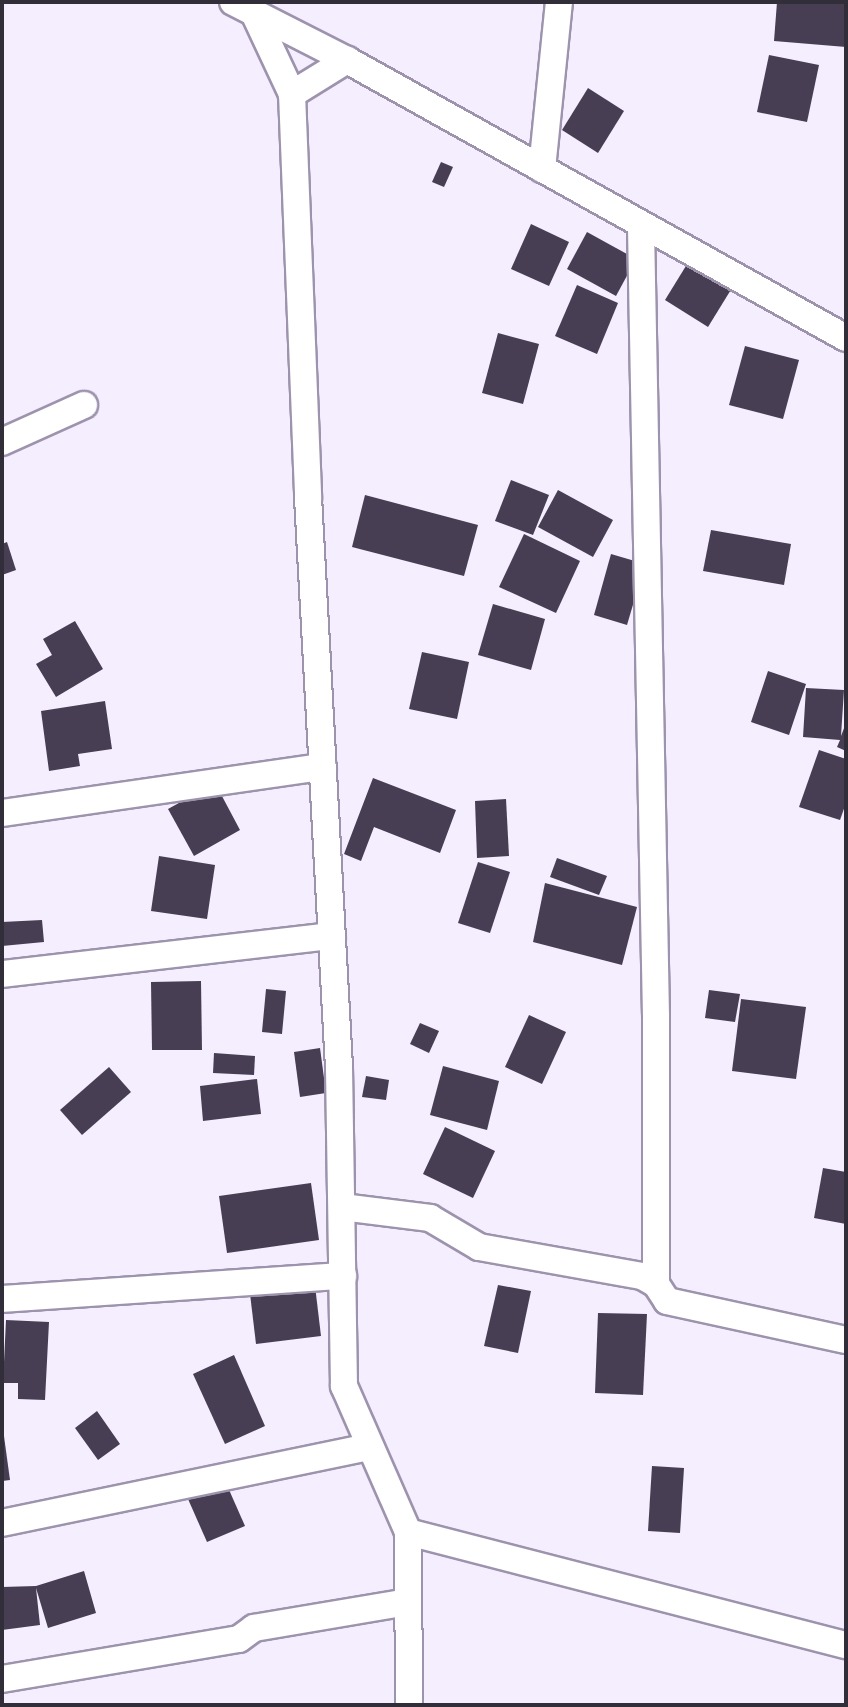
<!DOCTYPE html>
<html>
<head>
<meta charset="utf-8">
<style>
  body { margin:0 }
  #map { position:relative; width:848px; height:1707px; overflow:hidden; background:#f4eeff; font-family:Jost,sans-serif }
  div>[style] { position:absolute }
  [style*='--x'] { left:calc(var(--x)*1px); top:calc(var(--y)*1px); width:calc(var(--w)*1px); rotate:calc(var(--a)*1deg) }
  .building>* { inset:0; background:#473e54 }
  .roads { filter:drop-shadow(2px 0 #9d93ad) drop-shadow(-2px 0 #9d93ad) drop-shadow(0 2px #9d93ad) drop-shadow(0 -2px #9d93ad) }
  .minor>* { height:26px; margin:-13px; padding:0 13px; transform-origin:13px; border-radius:13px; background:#fff }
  span { translate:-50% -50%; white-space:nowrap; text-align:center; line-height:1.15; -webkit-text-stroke:7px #fff; paint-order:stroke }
  .frame { position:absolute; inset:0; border:4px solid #322e39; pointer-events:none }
</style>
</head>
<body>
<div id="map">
  <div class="building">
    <i style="clip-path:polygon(777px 2px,846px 2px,846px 47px,774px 41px)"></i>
    <i style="clip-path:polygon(769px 55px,819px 65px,807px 122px,757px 112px)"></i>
    <i style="clip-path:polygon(588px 88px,624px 111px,598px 153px,562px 130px)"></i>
    <i style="clip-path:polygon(441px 162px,453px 167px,444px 187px,432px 182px)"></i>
    <i style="clip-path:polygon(531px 224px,569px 242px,549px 286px,511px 269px)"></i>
    <i style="clip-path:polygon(587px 232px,636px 259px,616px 296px,567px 269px)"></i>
    <i style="clip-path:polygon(689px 261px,732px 288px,708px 327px,665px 300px)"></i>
    <i style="clip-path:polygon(577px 285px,618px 303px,597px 354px,555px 336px)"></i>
    <i style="clip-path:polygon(498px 333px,539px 344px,523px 404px,482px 393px)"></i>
    <i style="clip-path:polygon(745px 346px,799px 360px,783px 419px,729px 405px)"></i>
    <i style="clip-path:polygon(511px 480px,549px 495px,533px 535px,495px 521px)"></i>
    <i style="clip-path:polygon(558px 490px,613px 520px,593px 557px,538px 527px)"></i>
    <i style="clip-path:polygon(365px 495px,478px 525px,464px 576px,352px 547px)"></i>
    <i style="clip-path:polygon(711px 530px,791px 544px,784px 585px,703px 571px)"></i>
    <i style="clip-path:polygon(524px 534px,580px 561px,556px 613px,499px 587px)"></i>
    <i style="clip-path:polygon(7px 542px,16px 570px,2px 575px,2px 544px)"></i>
    <i style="clip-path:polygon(611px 554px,645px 564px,627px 625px,594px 615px)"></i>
    <i style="clip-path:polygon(493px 604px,545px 619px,531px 670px,478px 655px)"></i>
    <i style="clip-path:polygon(75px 621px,103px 669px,56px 697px,36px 664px,52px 655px,43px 639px)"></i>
    <i style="clip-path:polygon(422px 652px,469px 662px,457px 719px,409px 709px)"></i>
    <i style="clip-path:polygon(768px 671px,806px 684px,789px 735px,751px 722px)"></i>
    <i style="clip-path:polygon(806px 688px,844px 690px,841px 736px,846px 723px,846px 751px,837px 747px,840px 740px,803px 737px)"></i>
    <i style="clip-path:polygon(105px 701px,112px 749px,78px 754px,80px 766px,49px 771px,41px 711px)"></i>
    <i style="clip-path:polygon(819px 750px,846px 759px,846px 803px,840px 820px,799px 807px)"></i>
    <i style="clip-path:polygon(373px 778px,456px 810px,440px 853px,374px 827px,361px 861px,344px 854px)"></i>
    <i style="clip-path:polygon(215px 783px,240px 830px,194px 856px,168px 809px)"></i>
    <i style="clip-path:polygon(506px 799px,509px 856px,477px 858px,475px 801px)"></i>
    <i style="clip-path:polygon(159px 856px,215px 865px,207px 919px,151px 911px)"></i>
    <i style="clip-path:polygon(557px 858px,607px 876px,599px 895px,550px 877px)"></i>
    <i style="clip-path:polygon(478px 862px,510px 872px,490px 933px,458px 923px)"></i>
    <i style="clip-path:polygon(545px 883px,637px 907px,622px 965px,533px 942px)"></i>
    <i style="clip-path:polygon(42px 920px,44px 942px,2px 946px,2px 922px)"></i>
    <i style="clip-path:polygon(201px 981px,202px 1050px,152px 1050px,151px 982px)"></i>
    <i style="clip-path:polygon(266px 989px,286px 991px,282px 1034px,262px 1032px)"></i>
    <i style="clip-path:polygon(709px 990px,740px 994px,735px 1022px,705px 1018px)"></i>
    <i style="clip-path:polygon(741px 999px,806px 1007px,796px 1079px,732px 1071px)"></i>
    <i style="clip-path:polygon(529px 1015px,566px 1032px,542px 1084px,505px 1067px)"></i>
    <i style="clip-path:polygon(420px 1023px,439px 1031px,429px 1053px,410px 1044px)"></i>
    <i style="clip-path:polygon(320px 1048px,326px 1093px,300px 1097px,294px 1052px)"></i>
    <i style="clip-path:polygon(214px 1053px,255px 1056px,254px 1075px,213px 1073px)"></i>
    <i style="clip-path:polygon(443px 1066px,499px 1081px,487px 1130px,430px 1115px)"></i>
    <i style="clip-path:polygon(109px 1067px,131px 1092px,82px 1135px,60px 1110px)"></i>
    <i style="clip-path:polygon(366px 1076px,389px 1080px,386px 1100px,362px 1097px)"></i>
    <i style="clip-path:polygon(257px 1079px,261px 1114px,203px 1121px,200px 1086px)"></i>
    <i style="clip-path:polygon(445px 1127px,495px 1151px,473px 1198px,423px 1174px)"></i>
    <i style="clip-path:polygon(823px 1168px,846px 1172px,846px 1224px,814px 1218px)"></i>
    <i style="clip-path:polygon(311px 1183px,319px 1240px,227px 1253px,219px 1196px)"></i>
    <i style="clip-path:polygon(313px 1269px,321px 1336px,256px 1344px,248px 1277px)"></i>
    <i style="clip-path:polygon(498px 1285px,531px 1291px,518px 1353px,484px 1346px)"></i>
    <i style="clip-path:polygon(598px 1313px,647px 1314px,643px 1395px,595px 1393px)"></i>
    <i style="clip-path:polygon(6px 1320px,49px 1322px,45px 1400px,18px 1399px,18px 1383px,3px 1383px)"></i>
    <i style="clip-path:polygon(234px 1355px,265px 1426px,225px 1444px,193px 1374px)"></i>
    <i style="clip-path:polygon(97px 1411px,120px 1444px,98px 1460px,75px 1428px)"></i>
    <i style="clip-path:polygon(3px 1429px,10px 1480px,2px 1481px,2px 1430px)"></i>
    <i style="clip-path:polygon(652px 1466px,684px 1468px,680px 1533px,648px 1531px)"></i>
    <i style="clip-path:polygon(226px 1483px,245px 1526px,207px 1542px,188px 1499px)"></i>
    <i style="clip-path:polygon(84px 1571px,96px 1613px,48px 1628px,36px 1588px,40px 1625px,2px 1630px,2px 1587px,36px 1586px)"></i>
  </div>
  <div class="roads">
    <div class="minor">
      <i style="--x:233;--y:2;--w:128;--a:27"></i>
      <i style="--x:347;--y:60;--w:571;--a:29.12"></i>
      <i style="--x:255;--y:15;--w:87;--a:64.9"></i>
      <i style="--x:292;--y:94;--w:403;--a:87.7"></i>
      <i style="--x:308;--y:497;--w:572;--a:86.89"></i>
      <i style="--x:339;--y:1068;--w:318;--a:89.1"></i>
      <i style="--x:344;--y:1386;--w:159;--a:66.3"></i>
      <i style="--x:408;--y:1532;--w:170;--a:89.7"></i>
      <i style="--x:292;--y:94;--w:65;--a:-31.7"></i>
      <i style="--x:542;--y:169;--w:168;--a:-84.2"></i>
      <i style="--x:641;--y:228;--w:788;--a:88.91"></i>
      <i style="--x:656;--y:1016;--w:268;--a:90"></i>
      <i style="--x:656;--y:1284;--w:20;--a:57"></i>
      <i style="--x:667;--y:1301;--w:183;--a:12.3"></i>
      <i style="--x:2;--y:442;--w:90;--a:-24.3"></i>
      <i style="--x:2;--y:813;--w:324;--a:-8.2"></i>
      <i style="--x:2;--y:974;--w:332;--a:-6.6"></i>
      <i style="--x:342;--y:1207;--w:89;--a:7.1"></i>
      <i style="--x:430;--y:1218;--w:57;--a:30.6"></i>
      <i style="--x:479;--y:1247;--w:166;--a:10.1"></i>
      <i style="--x:642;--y:1276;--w:16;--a:30"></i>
      <i style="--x:2;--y:1299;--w:342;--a:-3.9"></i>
      <i style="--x:2;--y:1523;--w:375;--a:-11.7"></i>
      <i style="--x:408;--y:1532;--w:452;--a:14.5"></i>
      <i style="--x:2;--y:1679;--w:240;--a:-9.6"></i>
      <i style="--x:239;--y:1639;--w:19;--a:-36"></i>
      <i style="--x:254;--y:1628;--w:155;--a:-9.6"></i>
    </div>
  </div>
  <div class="frame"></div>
</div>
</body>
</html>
